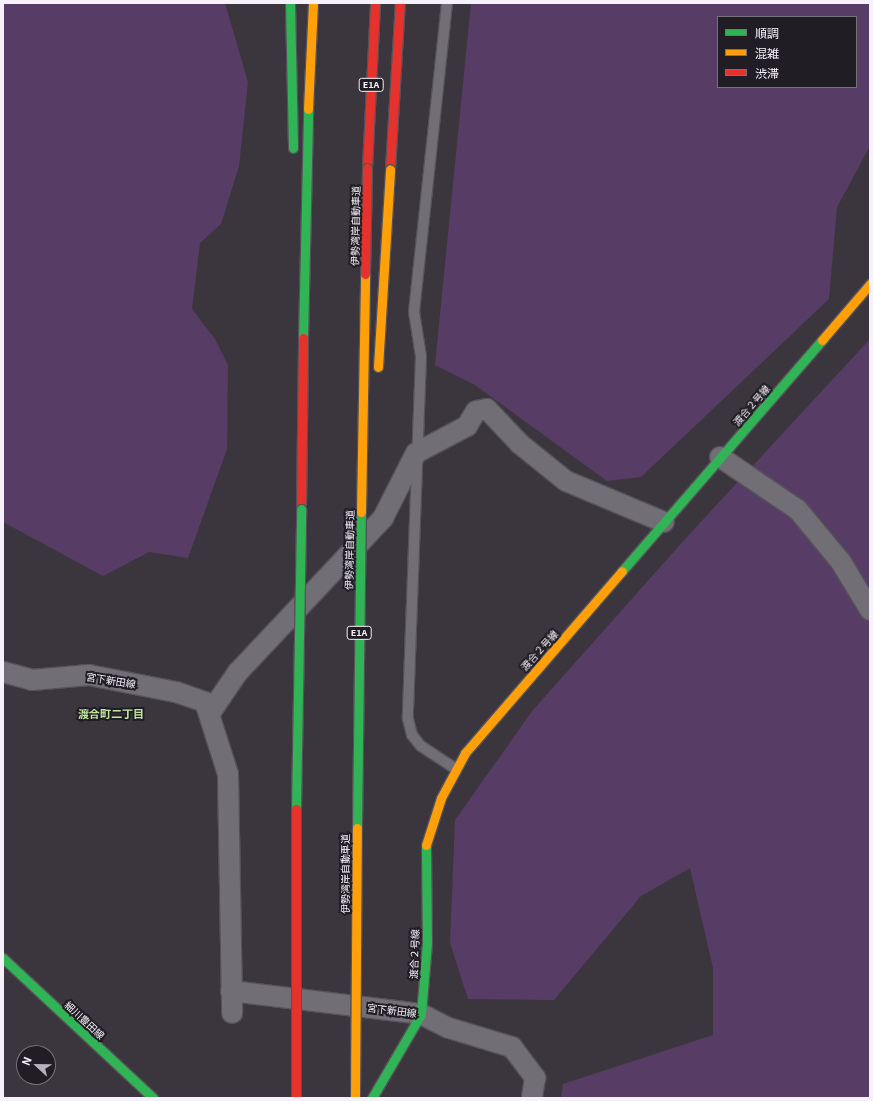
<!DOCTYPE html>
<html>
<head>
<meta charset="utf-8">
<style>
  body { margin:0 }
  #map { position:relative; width:873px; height:1101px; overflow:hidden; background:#3b363e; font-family:Georgia,"Noto Sans JP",serif }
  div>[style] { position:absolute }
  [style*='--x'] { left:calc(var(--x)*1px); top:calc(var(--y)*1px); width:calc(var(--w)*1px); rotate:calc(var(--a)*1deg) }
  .green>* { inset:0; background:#573d66 }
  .roads { filter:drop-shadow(1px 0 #555259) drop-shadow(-1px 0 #555259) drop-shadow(0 1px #555259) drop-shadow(0 -1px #555259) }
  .lane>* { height:10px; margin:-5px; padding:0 5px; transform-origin:5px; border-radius:5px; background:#726e75 }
  .street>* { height:20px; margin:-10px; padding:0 10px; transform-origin:10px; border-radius:10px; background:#726e75 }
  .fast>* { height:9px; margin:-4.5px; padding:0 4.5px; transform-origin:4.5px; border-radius:4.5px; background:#30b455 }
  .slow>* { height:9px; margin:-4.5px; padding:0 4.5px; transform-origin:4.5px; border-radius:4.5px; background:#ff9f0a }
  .jam>* { height:9px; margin:-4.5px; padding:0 4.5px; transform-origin:4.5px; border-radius:4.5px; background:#e5322d }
  .bridges { filter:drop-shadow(1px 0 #555259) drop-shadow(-1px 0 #555259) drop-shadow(0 1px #555259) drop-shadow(0 -1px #555259) }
  .fast-bridge>* { height:9px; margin:-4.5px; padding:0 4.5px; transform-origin:4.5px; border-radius:4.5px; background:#30b455 }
  .slow-bridge>* { height:9px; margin:-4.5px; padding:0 4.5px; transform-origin:4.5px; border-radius:4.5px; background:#ff9f0a }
  .jam-bridge>* { height:9px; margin:-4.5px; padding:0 4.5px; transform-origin:4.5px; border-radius:4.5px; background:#e5322d }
  span { translate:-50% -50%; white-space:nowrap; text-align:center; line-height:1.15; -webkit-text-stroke:4px #211d24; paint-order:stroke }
  .shield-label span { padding:1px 3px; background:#211d24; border:1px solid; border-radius:3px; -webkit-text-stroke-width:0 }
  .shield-label { font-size:9px; color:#f7f1fb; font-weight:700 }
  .street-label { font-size:10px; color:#f7f1fb }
  .neighbourhood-label { font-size:11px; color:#c0e6a1; font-weight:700 }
  .frame { position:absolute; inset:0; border:4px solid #f7f1fb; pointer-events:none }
  .legend { position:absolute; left:717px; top:16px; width:140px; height:72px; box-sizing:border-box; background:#211d24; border:1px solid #77727a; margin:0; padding:5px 7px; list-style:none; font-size:12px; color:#f7f1fb }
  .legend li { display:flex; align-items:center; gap:8px; height:20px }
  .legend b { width:20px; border:1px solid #77727a }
  .north { position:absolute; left:16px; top:1045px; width:40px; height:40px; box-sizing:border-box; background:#211d24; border:1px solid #77727a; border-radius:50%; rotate:292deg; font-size:11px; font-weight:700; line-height:16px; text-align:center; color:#f7f1fb }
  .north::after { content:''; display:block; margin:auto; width:14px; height:18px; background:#b5b0b9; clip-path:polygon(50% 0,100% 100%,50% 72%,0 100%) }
</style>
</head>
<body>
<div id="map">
  <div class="green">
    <i style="clip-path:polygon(3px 3px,225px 3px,248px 82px,239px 166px,221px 224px,200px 243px,192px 309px,215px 339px,228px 365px,227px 449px,188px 558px,149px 552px,103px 576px,3px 522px)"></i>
    <i style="clip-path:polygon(evenodd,471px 3px,870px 3px,870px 146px,837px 207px,829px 299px,641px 477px,607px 481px,475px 385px,435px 365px,471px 3px,718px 17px,856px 17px,856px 87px,718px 87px,718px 17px)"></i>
    <i style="clip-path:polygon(870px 339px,870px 1098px,561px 1098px,563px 1084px,713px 1035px,713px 968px,690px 868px,641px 896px,554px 1000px,468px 999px,450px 943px,455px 820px,533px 710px,686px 538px)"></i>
  </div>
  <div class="roads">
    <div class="lane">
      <i style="--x:447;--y:3;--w:311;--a:96.1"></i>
      <i style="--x:414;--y:312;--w:45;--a:81"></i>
      <i style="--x:421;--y:356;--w:363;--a:92.1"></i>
      <i style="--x:408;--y:719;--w:16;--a:76"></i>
      <i style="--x:412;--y:735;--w:14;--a:51"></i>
      <i style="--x:421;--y:746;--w:42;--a:33.3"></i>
    </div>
    <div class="street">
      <i style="--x:720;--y:457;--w:94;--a:34.2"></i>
      <i style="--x:798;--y:510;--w:67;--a:50.4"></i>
      <i style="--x:841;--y:562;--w:56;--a:58.9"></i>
      <i style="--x:3;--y:672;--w:30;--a:15"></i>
      <i style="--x:32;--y:680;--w:57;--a:-5"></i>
      <i style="--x:89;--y:675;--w:89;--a:11.1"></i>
      <i style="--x:176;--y:692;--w:31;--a:19"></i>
      <i style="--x:205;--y:702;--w:76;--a:72.3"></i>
      <i style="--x:228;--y:774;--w:239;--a:89"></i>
      <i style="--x:210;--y:713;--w:50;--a:-55.7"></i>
      <i style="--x:238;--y:672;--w:212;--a:-46.7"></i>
      <i style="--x:383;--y:518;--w:73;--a:-63.1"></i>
      <i style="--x:416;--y:453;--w:58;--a:-27.9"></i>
      <i style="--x:467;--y:426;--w:17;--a:-59"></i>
      <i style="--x:476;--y:411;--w:11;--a:-10"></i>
      <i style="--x:487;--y:409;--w:48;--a:46.7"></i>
      <i style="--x:520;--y:444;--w:59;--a:38.8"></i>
      <i style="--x:566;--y:481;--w:106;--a:22.7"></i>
      <i style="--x:231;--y:991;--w:191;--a:6.9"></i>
      <i style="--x:421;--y:1014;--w:31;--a:27"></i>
      <i style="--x:449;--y:1028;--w:66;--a:16.8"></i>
      <i style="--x:512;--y:1047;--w:39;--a:53"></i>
      <i style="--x:535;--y:1078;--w:20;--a:99"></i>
    </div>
    <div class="fast">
      <i style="--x:290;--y:3;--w:145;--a:88.8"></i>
      <i style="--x:303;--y:338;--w:229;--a:-88.7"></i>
      <i style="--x:622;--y:571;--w:306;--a:-49.1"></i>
      <i style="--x:3;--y:958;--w:205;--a:43"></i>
      <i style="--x:372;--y:1098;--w:97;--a:-59.7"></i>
      <i style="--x:421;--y:1014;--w:71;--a:-85.2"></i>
      <i style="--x:427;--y:943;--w:98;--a:-90.6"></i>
    </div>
    <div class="slow">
      <i style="--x:308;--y:109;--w:106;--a:-87.3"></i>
      <i style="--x:822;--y:340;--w:74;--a:-49.4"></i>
      <i style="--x:426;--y:845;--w:49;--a:-72.3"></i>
      <i style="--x:441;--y:798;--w:51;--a:-61.9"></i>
      <i style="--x:465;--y:753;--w:240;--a:-49.2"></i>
    </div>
    <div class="jam">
      <i style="--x:367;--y:168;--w:165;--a:-87.2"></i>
      <i style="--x:390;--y:169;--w:166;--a:-86.6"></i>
      <i style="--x:301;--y:509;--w:171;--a:-89.3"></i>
    </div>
  </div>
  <div class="bridges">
    <div class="fast-bridge">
      <i style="--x:296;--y:809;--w:300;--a:-89"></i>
      <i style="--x:357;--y:828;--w:316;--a:-89.3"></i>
    </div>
    <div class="slow-bridge">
      <i style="--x:378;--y:367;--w:198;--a:-86.5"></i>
      <i style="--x:361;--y:512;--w:238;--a:-89"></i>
      <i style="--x:355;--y:1098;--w:270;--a:-89.6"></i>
    </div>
    <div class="jam-bridge">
      <i style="--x:365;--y:274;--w:106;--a:-88.9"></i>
      <i style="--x:296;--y:1098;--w:289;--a:-90"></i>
    </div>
  </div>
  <div class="shield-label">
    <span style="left:371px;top:85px">E1A</span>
    <span style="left:359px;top:633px">E1A</span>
  </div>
  <div class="street-label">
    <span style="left:355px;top:226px;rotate:-89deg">伊勢湾岸自動車道</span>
    <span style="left:751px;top:405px;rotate:-49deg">渡合２号線</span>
    <span style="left:349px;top:550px;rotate:-89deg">伊勢湾岸自動車道</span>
    <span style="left:539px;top:650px;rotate:-48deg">渡合２号線</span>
    <span style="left:111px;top:680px;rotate:9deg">宮下新田線</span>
    <span style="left:345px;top:874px;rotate:-90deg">伊勢湾岸自動車道</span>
    <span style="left:414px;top:954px;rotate:-88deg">渡合２号線</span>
    <span style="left:392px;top:1010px;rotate:7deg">宮下新田線</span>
    <span style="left:85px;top:1020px;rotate:43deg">細川豊田線</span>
  </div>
  <div class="neighbourhood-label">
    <span style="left:111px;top:713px">渡合町二丁目</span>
  </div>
  <div class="frame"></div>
  <ul class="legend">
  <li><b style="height:5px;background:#30b455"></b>順調</li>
  <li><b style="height:5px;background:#ff9f0a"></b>混雑</li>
  <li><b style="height:5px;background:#e5322d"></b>渋滞</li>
  </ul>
  <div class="north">N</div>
</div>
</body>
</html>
